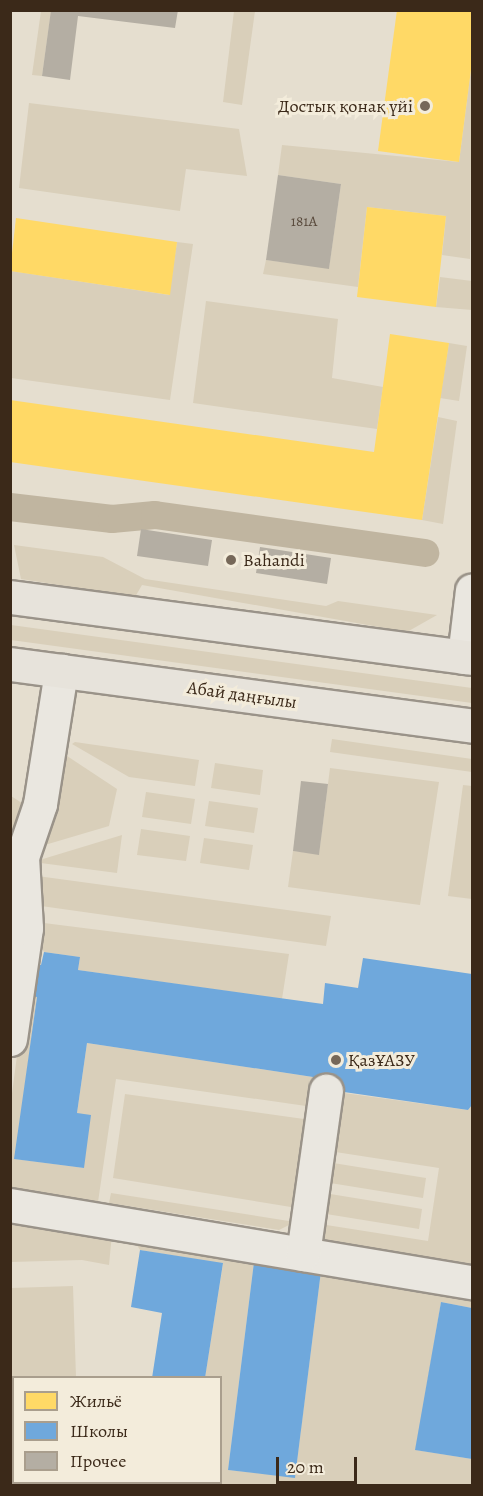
<!DOCTYPE html>
<html>
<head>
<meta charset="utf-8">
<style>
  body { margin:0 }
  #map { position:relative; width:483px; height:1496px; overflow:hidden; background:#e5decf; font-family:Alegreya,serif }
  div>[style] { position:absolute }
  [style*='--x'] { left:calc(var(--x)*1px); top:calc(var(--y)*1px); width:calc(var(--w)*1px); rotate:calc(var(--a)*1deg) }
  .green>* { inset:0; background:#d9cfba }
  .homes>* { inset:0; background:#ffd966 }
  .schools>* { inset:0; background:#6fa8dc }
  .canal>* { height:28px; margin:-14px; padding:0 14px; transform-origin:14px; border-radius:14px; background:#c0b5a0 }
  .building>* { inset:0; background:#b4aea3 }
  .roads { filter:drop-shadow(2px 0 #9a9389) drop-shadow(-2px 0 #9a9389) drop-shadow(0 2px #9a9389) drop-shadow(0 -2px #9a9389) }
  .minor>* { height:33px; margin:-16.5px; padding:0 16.5px; transform-origin:16.5px; border-radius:16.5px; background:#eae7e0 }
  .major>* { height:33px; margin:-16.5px; padding:0 16.5px; transform-origin:16.5px; border-radius:16.5px; background:#e7e3db }
  .dots>* { width:16px; height:16px; translate:-50% -50%; box-sizing:border-box; border:3px solid #f3ecdb; border-radius:50% }
  span { translate:-50% -50%; white-space:nowrap; text-align:center; line-height:1.15; -webkit-text-stroke:6px #f3ecdb; paint-order:stroke }
  .number-label { font-size:15px; color:#594a3c }
  .number-label span { -webkit-text-stroke-width:0 }
  .poi-label { font-size:18px; color:#3b2919 }
  .right { translate:-100% -50%; text-align:right }
  .left { translate:0 -50%; text-align:left }
  .street-label { font-size:18px; color:#3b2919 }
  .frame { position:absolute; inset:0; border:12px solid #3b2919; pointer-events:none }
  .legend { position:absolute; left:12px; top:1376px; width:210px; height:108px; box-sizing:border-box; background:#f3ecdb; border:2px solid #a99e8d; margin:0; padding:8px 10px; list-style:none; font-size:18px; color:#3b2919 }
  .legend li { display:flex; align-items:center; gap:12px; height:30px }
  .legend b { width:30px; border:2px solid #a99e8d }
  .scale { position:absolute; left:276px; top:1457px; width:81px; height:27px; box-sizing:border-box; border:3px solid #3b2919; border-top:0; padding-left:8px; font-size:18px; line-height:21px; white-space:nowrap; color:#3b2919; -webkit-text-stroke:4px #f3ecdb; paint-order:stroke }
</style>
</head>
<body>
<div id="map">
  <div class="green">
    <i style="clip-path:polygon(41px 11px,51px 11px,42px 76px,32px 75px)"></i>
    <i style="clip-path:polygon(234px 11px,255px 11px,242px 105px,223px 102px)"></i>
    <i style="clip-path:polygon(472px 62px,470px 259px,442px 255px,446px 216px,367px 207px,358px 287px,263px 274px,266px 260px,329px 268px,341px 184px,278px 175px,282px 145px,459px 162px)"></i>
    <i style="clip-path:polygon(29px 103px,239px 129px,247px 176px,186px 169px,180px 211px,19px 188px)"></i>
    <i style="clip-path:polygon(177px 242px,193px 244px,170px 400px,11px 378px,11px 271px,169px 295px)"></i>
    <i style="clip-path:polygon(440px 277px,472px 281px,472px 310px,436px 307px)"></i>
    <i style="clip-path:polygon(206px 301px,338px 319px,332px 378px,383px 387px,377px 429px,193px 403px)"></i>
    <i style="clip-path:polygon(449px 343px,467px 346px,459px 401px,440px 398px)"></i>
    <i style="clip-path:polygon(438px 417px,457px 421px,443px 524px,422px 520px)"></i>
    <i style="clip-path:polygon(14px 545px,103px 557px,145px 579px,326px 606px,338px 601px,437px 615px,407px 632px,142px 585px,135px 597px,21px 579px)"></i>
    <i style="clip-path:polygon(11px 625px,472px 688px,472px 703px,11px 640px)"></i>
    <i style="clip-path:polygon(332px 739px,472px 759px,472px 772px,330px 752px)"></i>
    <i style="clip-path:polygon(75px 742px,199px 760px,195px 786px,129px 777px,72px 744px)"></i>
    <i style="clip-path:polygon(58px 750px,117px 789px,109px 826px,38px 847px)"></i>
    <i style="clip-path:polygon(215px 763px,263px 770px,260px 795px,211px 788px)"></i>
    <i style="clip-path:polygon(330px 768px,439px 782px,420px 905px,288px 887px,293px 851px,319px 854px)"></i>
    <i style="clip-path:polygon(463px 785px,472px 786px,472px 899px,448px 896px)"></i>
    <i style="clip-path:polygon(146px 792px,195px 799px,191px 824px,142px 817px)"></i>
    <i style="clip-path:polygon(11px 796px,25px 805px,11px 844px)"></i>
    <i style="clip-path:polygon(209px 801px,258px 808px,254px 833px,205px 826px)"></i>
    <i style="clip-path:polygon(141px 829px,190px 836px,186px 861px,137px 855px)"></i>
    <i style="clip-path:polygon(122px 835px,117px 873px,33px 862px)"></i>
    <i style="clip-path:polygon(204px 838px,253px 845px,249px 870px,200px 863px)"></i>
    <i style="clip-path:polygon(30px 875px,331px 916px,326px 946px,34px 905px)"></i>
    <i style="clip-path:polygon(28px 921px,289px 954px,282px 999px,78px 970px,80px 957px,44px 952px)"></i>
    <i style="clip-path:polygon(25px 995px,37px 997px,15px 1159px,84px 1168px,77px 1113px,87px 1043px,313px 1077px,318px 1083px,313px 1107px,116px 1079px,98px 1202px,11px 1188px,11px 1101px)"></i>
    <i style="clip-path:polygon(338px 1086px,344px 1093px,468px 1110px,472px 1105px,472px 1277px,335px 1250px,323px 1237px,320px 1224px,428px 1241px,439px 1168px,329px 1151px)"></i>
    <i style="clip-path:polygon(125px 1094px,311px 1120px,297px 1208px,113px 1178px)"></i>
    <i style="clip-path:polygon(327px 1162px,426px 1178px,423px 1198px,324px 1182px)"></i>
    <i style="clip-path:polygon(111px 1193px,295px 1222px,279px 1230px,109px 1203px)"></i>
    <i style="clip-path:polygon(324px 1193px,422px 1209px,419px 1229px,320px 1213px)"></i>
    <i style="clip-path:polygon(10px 1218px,112px 1234px,109px 1265px,82px 1260px,11px 1262px)"></i>
    <i style="clip-path:polygon(135px 1242px,254px 1262px,228px 1470px,295px 1477px,321px 1271px,472px 1296px,472px 1308px,441px 1302px,416px 1450px,472px 1459px,472px 1485px,156px 1485px,220px 1482px,220px 1378px,205px 1377px,223px 1264px,140px 1250px)"></i>
    <i style="clip-path:polygon(73px 1286px,76px 1377px,14px 1378px,14px 1482px,80px 1485px,11px 1485px,11px 1288px)"></i>
  </div>
  <div class="homes">
    <i style="clip-path:polygon(397px 10px,472px 10px,472px 62px,459px 162px,378px 151px)"></i>
    <i style="clip-path:polygon(367px 207px,446px 216px,436px 307px,357px 297px)"></i>
    <i style="clip-path:polygon(16px 218px,177px 242px,170px 295px,10px 271px)"></i>
    <i style="clip-path:polygon(390px 334px,449px 343px,422px 520px,10px 462px,10px 400px,374px 452px)"></i>
  </div>
  <div class="schools">
    <i style="clip-path:polygon(44px 952px,80px 957px,78px 970px,323px 1004px,325px 983px,358px 988px,363px 958px,472px 974px,472px 1105px,468px 1110px,344px 1092px,344px 1087px,312px 1082px,313px 1077px,87px 1043px,77px 1113px,91px 1115px,84px 1168px,14px 1159px,37px 997px,25px 995px,29px 963px,41px 965px)"></i>
    <i style="clip-path:polygon(140px 1250px,223px 1263px,205px 1378px,152px 1378px,162px 1313px,131px 1307px)"></i>
    <i style="clip-path:polygon(254px 1262px,321px 1271px,295px 1478px,228px 1470px)"></i>
    <i style="clip-path:polygon(441px 1302px,472px 1308px,472px 1459px,415px 1450px)"></i>
  </div>
  <div class="canal">
    <i style="--x:10;--y:507;--w:103;--a:6.7"></i>
    <i style="--x:112;--y:519;--w:43;--a:-5.3"></i>
    <i style="--x:155;--y:515;--w:273;--a:8"></i>
  </div>
  <div class="building">
    <i style="clip-path:polygon(51px 10px,178px 10px,175px 28px,78px 16px,70px 80px,42px 76px)"></i>
    <i style="clip-path:polygon(278px 175px,341px 184px,329px 269px,266px 260px)"></i>
    <i style="clip-path:polygon(141px 529px,212px 540px,208px 566px,137px 556px)"></i>
    <i style="clip-path:polygon(260px 547px,331px 558px,327px 584px,256px 573px)"></i>
    <i style="clip-path:polygon(301px 781px,328px 784px,319px 855px,293px 851px)"></i>
  </div>
  <div class="roads">
    <div class="minor">
      <i style="--x:464;--y:657;--w:67;--a:-83.2"></i>
      <i style="--x:10;--y:1039;--w:112;--a:-81.8"></i>
      <i style="--x:26;--y:928;--w:71;--a:-93.2"></i>
      <i style="--x:22;--y:857;--w:56;--a:-71.2"></i>
      <i style="--x:40;--y:804;--w:135;--a:-81"></i>
      <i style="--x:10;--y:1205;--w:468;--a:9.5"></i>
      <i style="--x:303;--y:1254;--w:165;--a:-82"></i>
    </div>
    <div class="major">
      <i style="--x:10;--y:597;--w:466;--a:7.5"></i>
      <i style="--x:10;--y:664;--w:466;--a:7.6"></i>
    </div>
  </div>
  <div class="dots">
    <i style="left:425px;top:106px;background:#766859"></i>
    <i style="left:231px;top:560px;background:#766859"></i>
    <i style="left:336px;top:1060px;background:#766859"></i>
  </div>
  <div class="number-label">
    <span style="left:304px;top:222px">181А</span>
  </div>
  <div class="poi-label">
    <span class="right" style="left:413px;top:106px">Достық қонақ үйі</span>
    <span class="left" style="left:243px;top:560px">Bahandi</span>
    <span class="left" style="left:348px;top:1060px">ҚазҰАЗУ</span>
  </div>
  <div class="street-label">
    <span style="left:242px;top:695px;rotate:8deg">Абай даңғылы</span>
  </div>
  <div class="frame"></div>
  <ul class="legend">
  <li><b style="height:16px;background:#ffd966"></b>Жильё</li>
  <li><b style="height:16px;background:#6fa8dc"></b>Школы</li>
  <li><b style="height:16px;background:#b4aea3"></b>Прочее</li>
  </ul>
  <div class="scale">20 m</div>
</div>
</body>
</html>
